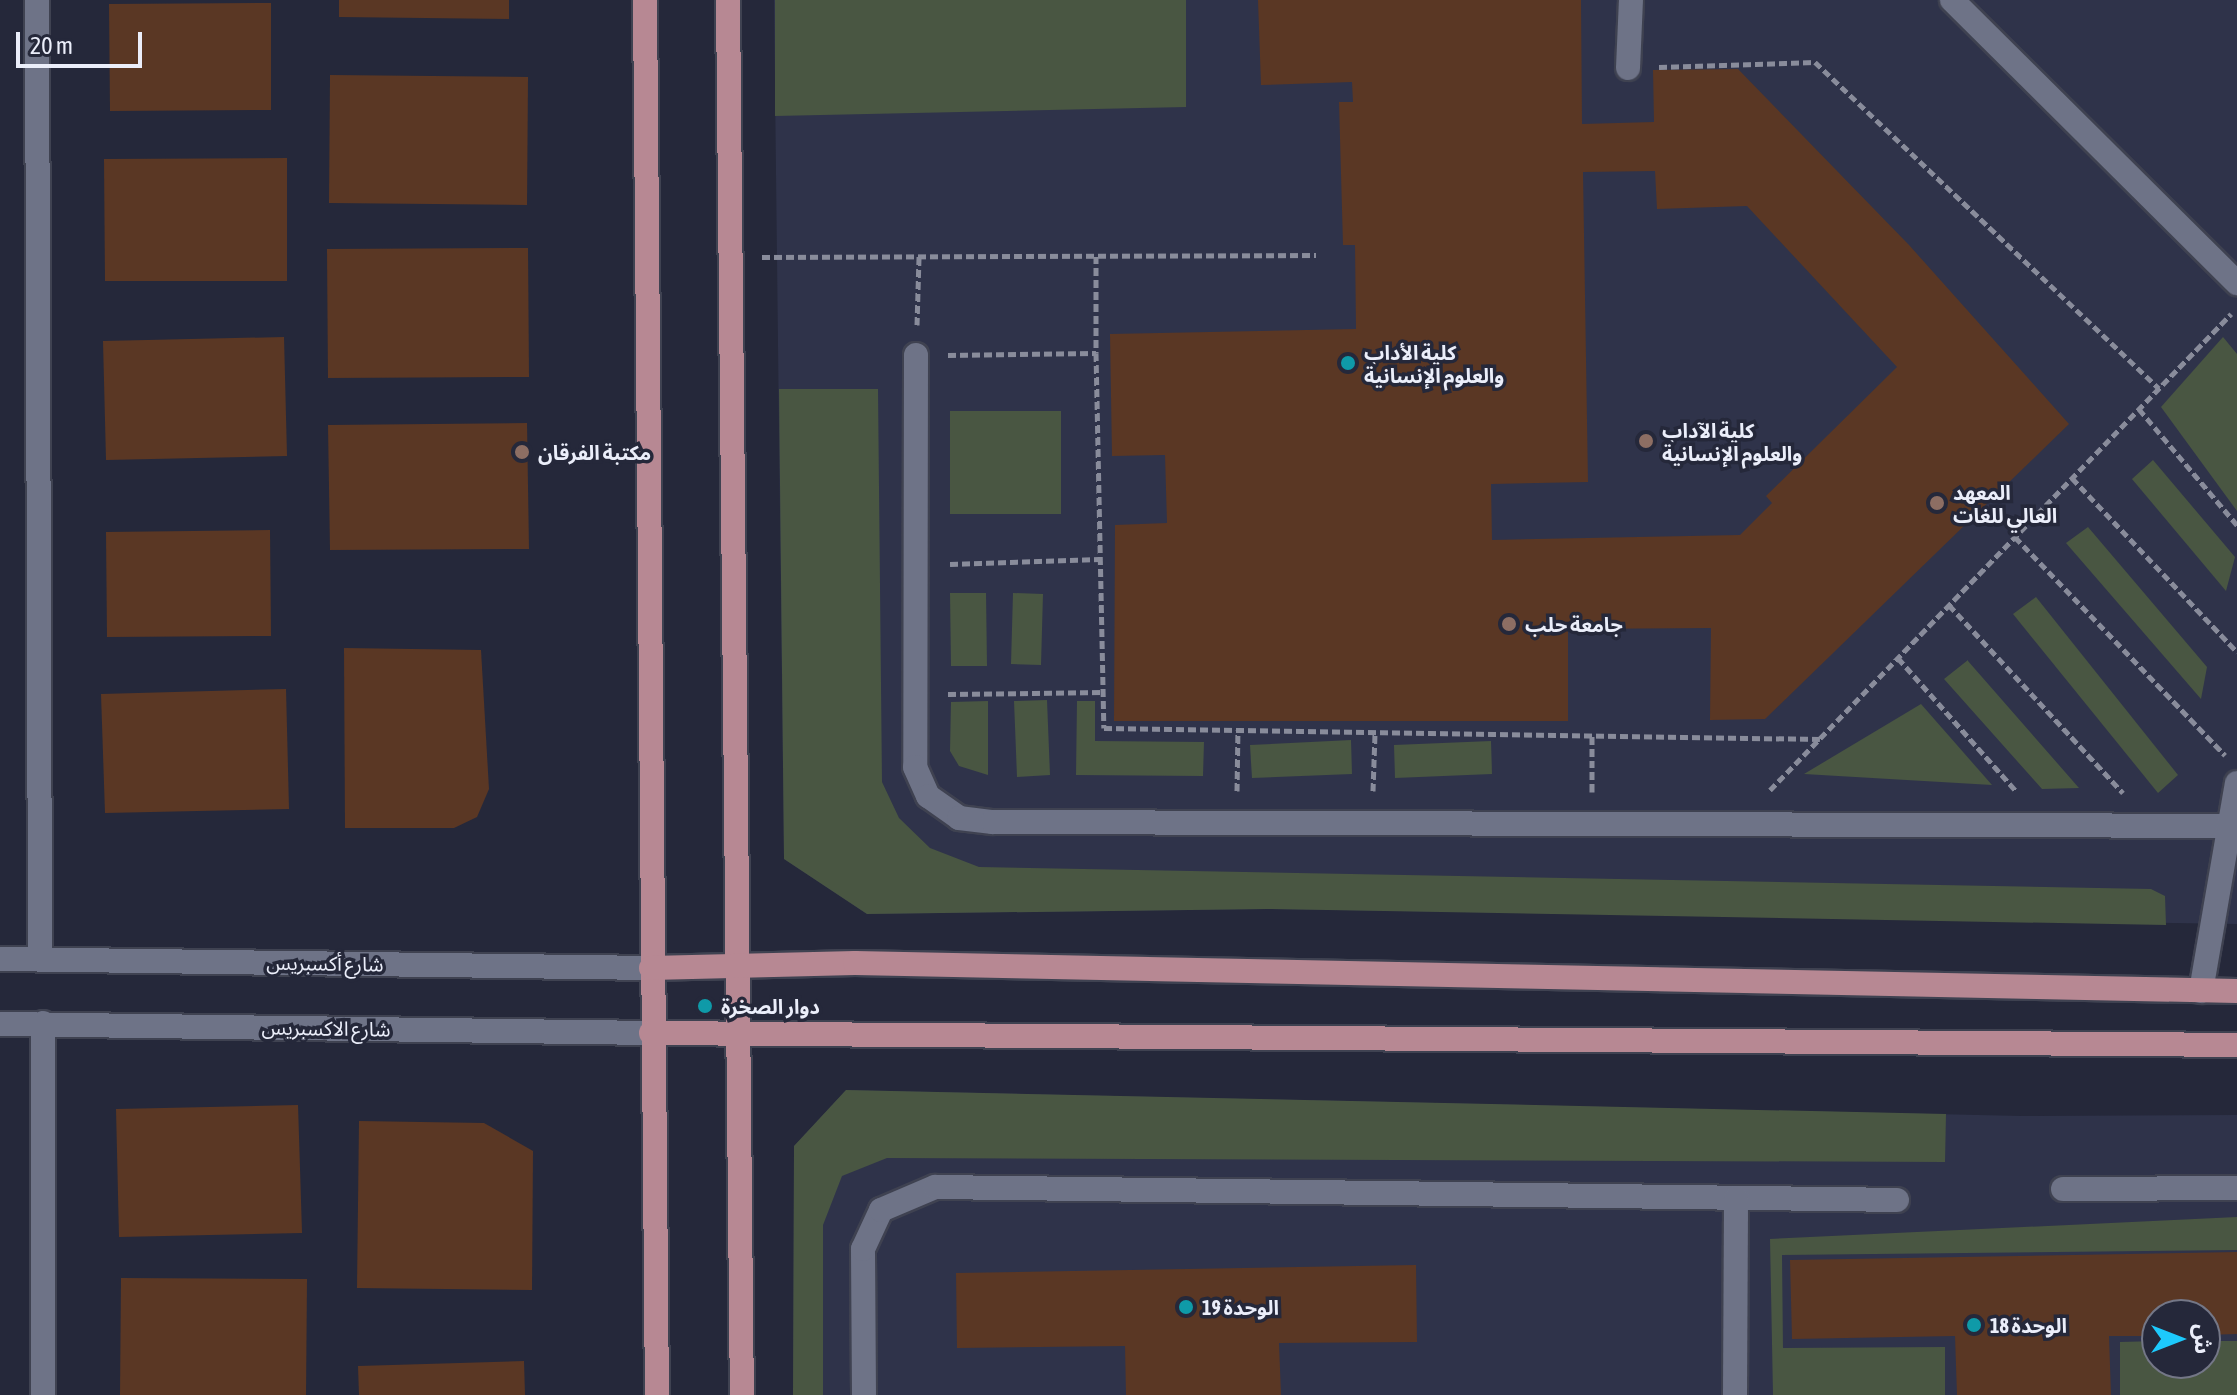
<!DOCTYPE html>
<html>
<head>
<meta charset="utf-8">
<style>
  body { margin:0 }
  #map { position:relative; width:2237px; height:1395px; overflow:hidden; background:#25283a; font-family:"Asap Condensed","Noto Sans Arabic",sans-serif }
  div>[style] { position:absolute }
  [style*='--x'] { left:calc(var(--x)*1px); top:calc(var(--y)*1px); width:calc(var(--w)*1px); rotate:calc(var(--a)*1deg) }
  .built>* { inset:0; background:#2f334a }
  .green>* { inset:0; background:#495642 }
  .building>* { inset:0; background:#5a3724 }
  .path>* { height:5px; margin-top:-2.5px; transform-origin:0; background:repeating-linear-gradient(90deg,#898c9b 0 8px,transparent 0 12px) }
  .roads { filter:drop-shadow(2px 0 #3f4251) drop-shadow(-2px 0 #3f4251) drop-shadow(0 2px #3f4251) drop-shadow(0 -2px #3f4251) }
  .minor>* { height:24px; margin:-12px; padding:0 12px; transform-origin:12px; border-radius:12px; background:#6e7387 }
  .major>* { height:24px; margin:-12px; padding:0 12px; transform-origin:12px; border-radius:12px; background:#b78893 }
  .dots>* { width:22px; height:22px; translate:-50% -50%; box-sizing:border-box; border:4px solid #25283a; border-radius:50% }
  span { translate:-50% -50%; white-space:nowrap; text-align:center; line-height:1.15; -webkit-text-stroke:7px #25283a; paint-order:stroke }
  .poi-label { font-size:20px; color:#ebeefa; font-weight:700 }
  .left { translate:0 -50%; text-align:left }
  .street-label { font-size:20px; color:#ebeefa }
  .north { position:absolute; left:2141px; top:1299px; width:80px; height:80px; box-sizing:border-box; background:#25283a; border:2px solid #747787; border-radius:50%; rotate:90deg; font-size:22px; font-weight:700; line-height:32px; text-align:center; color:#ebeefa }
  .north::after { content:''; display:block; margin:auto; width:28px; height:36px; background:#1dc9fc; clip-path:polygon(50% 0,100% 100%,50% 72%,0 100%) }
  .scale { position:absolute; left:16px; top:32px; width:126px; height:36px; box-sizing:border-box; border:4px solid #ebeefa; border-top:0; padding-left:10px; font-size:24px; line-height:28px; white-space:nowrap; color:#ebeefa; -webkit-text-stroke:6px #25283a; paint-order:stroke }
</style>
</head>
<body>
<div id="map">
  <div class="built">
    <i style="clip-path:polygon(774px 0,2237px 0,2237px 924px,1268px 909px,867px 914px,784px 859px)"></i>
    <i style="clip-path:polygon(evenodd,846px 1090px,2022px 1116px,2237px 1115px,2237px 1395px,793px 1395px,794px 1146px,846px 1090px,2157px 1315px,2205px 1315px,2205px 1363px,2157px 1363px,2157px 1315px)"></i>
  </div>
  <div class="green">
    <i style="clip-path:polygon(775px 0,1186px 0,1186px 107px,775px 116px)"></i>
    <i style="clip-path:polygon(2223px 337px,2237px 354px,2237px 511px,2161px 407px)"></i>
    <i style="clip-path:polygon(779px 389px,878px 389px,882px 782px,899px 818px,930px 848px,979px 867px,2151px 889px,2165px 896px,2166px 925px,1268px 909px,867px 914px,784px 859px)"></i>
    <i style="clip-path:polygon(950px 411px,1061px 411px,1061px 514px,950px 514px)"></i>
    <i style="clip-path:polygon(2153px 460px,2235px 557px,2226px 591px,2132px 479px)"></i>
    <i style="clip-path:polygon(2088px 527px,2207px 667px,2201px 699px,2066px 543px)"></i>
    <i style="clip-path:polygon(950px 593px,986px 593px,987px 666px,951px 666px)"></i>
    <i style="clip-path:polygon(1013px 593px,1043px 594px,1041px 665px,1011px 664px)"></i>
    <i style="clip-path:polygon(2036px 597px,2178px 775px,2158px 793px,2013px 614px)"></i>
    <i style="clip-path:polygon(1968px 660px,1968px 661px,2079px 788px,2042px 789px,1944px 679px)"></i>
    <i style="clip-path:polygon(1047px 700px,1050px 775px,1017px 777px,1014px 701px)"></i>
    <i style="clip-path:polygon(988px 701px,988px 775px,959px 766px,950px 751px,951px 702px)"></i>
    <i style="clip-path:polygon(1077px 701px,1095px 701px,1095px 741px,1204px 742px,1203px 776px,1076px 775px)"></i>
    <i style="clip-path:polygon(1921px 704px,1992px 785px,1804px 774px)"></i>
    <i style="clip-path:polygon(1351px 740px,1352px 774px,1252px 778px,1250px 745px)"></i>
    <i style="clip-path:polygon(1491px 741px,1492px 774px,1395px 778px,1394px 745px)"></i>
    <i style="clip-path:polygon(846px 1090px,1946px 1114px,1945px 1162px,887px 1158px,842px 1176px,823px 1225px,823px 1395px,793px 1395px,794px 1146px)"></i>
    <i style="clip-path:polygon(2237px 1217px,2237px 1250px,1782px 1255px,1783px 1348px,1945px 1347px,1945px 1395px,1773px 1395px,1770px 1239px)"></i>
    <i style="clip-path:polygon(2157px 1341px,2157px 1363px,2205px 1363px,2205px 1341px,2237px 1341px,2237px 1395px,2120px 1395px,2120px 1342px)"></i>
  </div>
  <div class="building">
    <i style="clip-path:polygon(339px 0,509px 0,509px 19px,339px 17px)"></i>
    <i style="clip-path:polygon(evenodd,1258px 0,1581px 0,1582px 124px,1654px 122px,1653px 70px,1738px 69px,1909px 245px,2069px 424px,1765px 719px,1710px 720px,1711px 628px,1568px 629px,1568px 721px,1114px 721px,1115px 525px,1167px 523px,1165px 455px,1112px 456px,1110px 334px,1356px 329px,1355px 245px,1343px 245px,1339px 102px,1353px 102px,1352px 82px,1261px 85px,1258px 0,1655px 171px,1657px 209px,1747px 206px,1897px 367px,1766px 496px,1772px 503px,1740px 535px,1492px 540px,1491px 484px,1588px 482px,1583px 172px,1655px 171px)"></i>
    <i style="clip-path:polygon(271px 3px,271px 110px,110px 111px,109px 4px)"></i>
    <i style="clip-path:polygon(330px 75px,528px 77px,527px 205px,329px 203px)"></i>
    <i style="clip-path:polygon(287px 158px,287px 281px,105px 281px,104px 159px)"></i>
    <i style="clip-path:polygon(528px 248px,529px 377px,328px 378px,327px 249px)"></i>
    <i style="clip-path:polygon(284px 337px,287px 456px,106px 460px,103px 341px)"></i>
    <i style="clip-path:polygon(527px 423px,529px 549px,330px 550px,328px 425px)"></i>
    <i style="clip-path:polygon(270px 530px,271px 636px,107px 637px,106px 532px)"></i>
    <i style="clip-path:polygon(344px 648px,481px 650px,489px 789px,477px 817px,454px 828px,345px 828px)"></i>
    <i style="clip-path:polygon(286px 689px,289px 809px,105px 813px,101px 694px)"></i>
    <i style="clip-path:polygon(298px 1105px,302px 1233px,119px 1237px,116px 1109px)"></i>
    <i style="clip-path:polygon(359px 1121px,484px 1123px,533px 1151px,532px 1290px,357px 1288px)"></i>
    <i style="clip-path:polygon(2237px 1252px,2237px 1334px,2205px 1335px,2205px 1315px,2157px 1315px,2157px 1336px,2109px 1336px,2111px 1395px,1957px 1395px,1955px 1336px,1792px 1339px,1790px 1260px)"></i>
    <i style="clip-path:polygon(1416px 1265px,1417px 1342px,1279px 1343px,1281px 1395px,1126px 1395px,1125px 1346px,957px 1348px,956px 1273px)"></i>
    <i style="clip-path:polygon(121px 1278px,307px 1279px,306px 1395px,120px 1395px)"></i>
    <i style="clip-path:polygon(524px 1361px,525px 1395px,359px 1395px,358px 1366px)"></i>
  </div>
  <div class="path">
    <i style="--x:1659;--y:67;--w:156;--a:-1.8"></i>
    <i style="--x:1815;--y:62;--w:474;--a:43.5"></i>
    <i style="--x:1096;--y:256;--w:97;--a:90"></i>
    <i style="--x:762;--y:257;--w:554;--a:-0.21"></i>
    <i style="--x:917;--y:325;--w:69;--a:-88.3"></i>
    <i style="--x:948;--y:355;--w:148;--a:-0.8"></i>
    <i style="--x:1096;--y:353;--w:375;--a:88.8"></i>
    <i style="--x:1104;--y:728;--w:716;--a:0.88"></i>
    <i style="--x:2139;--y:409;--w:152;--a:49.8"></i>
    <i style="--x:2072;--y:478;--w:240;--a:46.5"></i>
    <i style="--x:2015;--y:537;--w:303;--a:46.1"></i>
    <i style="--x:950;--y:564;--w:150;--a:-1.9"></i>
    <i style="--x:1949;--y:605;--w:256;--a:47.2"></i>
    <i style="--x:1898;--y:658;--w:179;--a:48.4"></i>
    <i style="--x:948;--y:694;--w:155;--a:-0.7"></i>
    <i style="--x:1592;--y:736;--w:56;--a:90"></i>
    <i style="--x:1770;--y:790;--w:663;--a:-45.92"></i>
    <i style="--x:1237;--y:791;--w:61;--a:-89.1"></i>
    <i style="--x:1373;--y:791;--w:58;--a:-88"></i>
  </div>
  <div class="roads">
    <div class="minor">
      <i style="--x:37;--y:0;--w:959;--a:89.82"></i>
      <i style="--x:1952;--y:0;--w:402;--a:44.8"></i>
      <i style="--x:1628;--y:68;--w:68;--a:-87.5"></i>
      <i style="--x:916;--y:355;--w:412;--a:90.1"></i>
      <i style="--x:915;--y:767;--w:32;--a:66"></i>
      <i style="--x:928;--y:796;--w:38;--a:35"></i>
      <i style="--x:959;--y:818;--w:34;--a:7"></i>
      <i style="--x:993;--y:822;--w:1244;--a:0.18"></i>
      <i style="--x:0;--y:959;--w:651;--a:0.79"></i>
      <i style="--x:2201;--y:991;--w:211;--a:-80.2"></i>
      <i style="--x:0;--y:1024;--w:651;--a:0.79"></i>
      <i style="--x:2063;--y:1189;--w:174;--a:-0.3"></i>
      <i style="--x:43;--y:1395;--w:372;--a:-90"></i>
      <i style="--x:864;--y:1395;--w:146;--a:-90.4"></i>
      <i style="--x:863;--y:1249;--w:43;--a:-65.2"></i>
      <i style="--x:881;--y:1210;--w:59;--a:-23.1"></i>
      <i style="--x:935;--y:1187;--w:962;--a:0.77"></i>
      <i style="--x:1735;--y:1395;--w:197;--a:-89.7"></i>
    </div>
    <div class="major">
      <i style="--x:645;--y:0;--w:1395;--a:89.51"></i>
      <i style="--x:728;--y:0;--w:1395;--a:89.43"></i>
      <i style="--x:651;--y:968;--w:204;--a:-1.4"></i>
      <i style="--x:855;--y:963;--w:1382;--a:1.16"></i>
      <i style="--x:651;--y:1033;--w:1586;--a:0.43"></i>
    </div>
  </div>
  <div class="dots">
    <i style="left:1348px;top:363px;background:#0f9aa8"></i>
    <i style="left:1646px;top:441px;background:#8d6e63"></i>
    <i style="left:522px;top:452px;background:#8d6e63"></i>
    <i style="left:1937px;top:503px;background:#8d6e63"></i>
    <i style="left:1509px;top:624px;background:#8d6e63"></i>
    <i style="left:705px;top:1006px;background:#0f9aa8"></i>
    <i style="left:1186px;top:1307px;background:#0f9aa8"></i>
    <i style="left:1974px;top:1325px;background:#0f9aa8"></i>
  </div>
  <div class="poi-label">
    <span class="left" style="left:1364px;top:364px">كلية الأداب<br>والعلوم الإنسانية</span>
    <span class="left" style="left:1662px;top:442px">كلية الآداب<br>والعلوم الإنسانية</span>
    <span class="left" style="left:538px;top:452px">مكتبة الفرقان</span>
    <span class="left" style="left:1953px;top:504px">المعهد<br>العالي للغات</span>
    <span class="left" style="left:1525px;top:624px">جامعة حلب</span>
    <span class="left" style="left:721px;top:1006px">دوار الصخرة</span>
    <span class="left" style="left:1202px;top:1307px">الوحدة 19</span>
    <span class="left" style="left:1990px;top:1325px">الوحدة 18</span>
  </div>
  <div class="street-label">
    <span style="left:325px;top:963px;rotate:1deg">شارع أكسبريس</span>
    <span style="left:326px;top:1028px;rotate:1deg">شارع الاكسبريس</span>
  </div>
  <div class="north">ش</div>
  <div class="scale">20 m</div>
</div>
</body>
</html>
